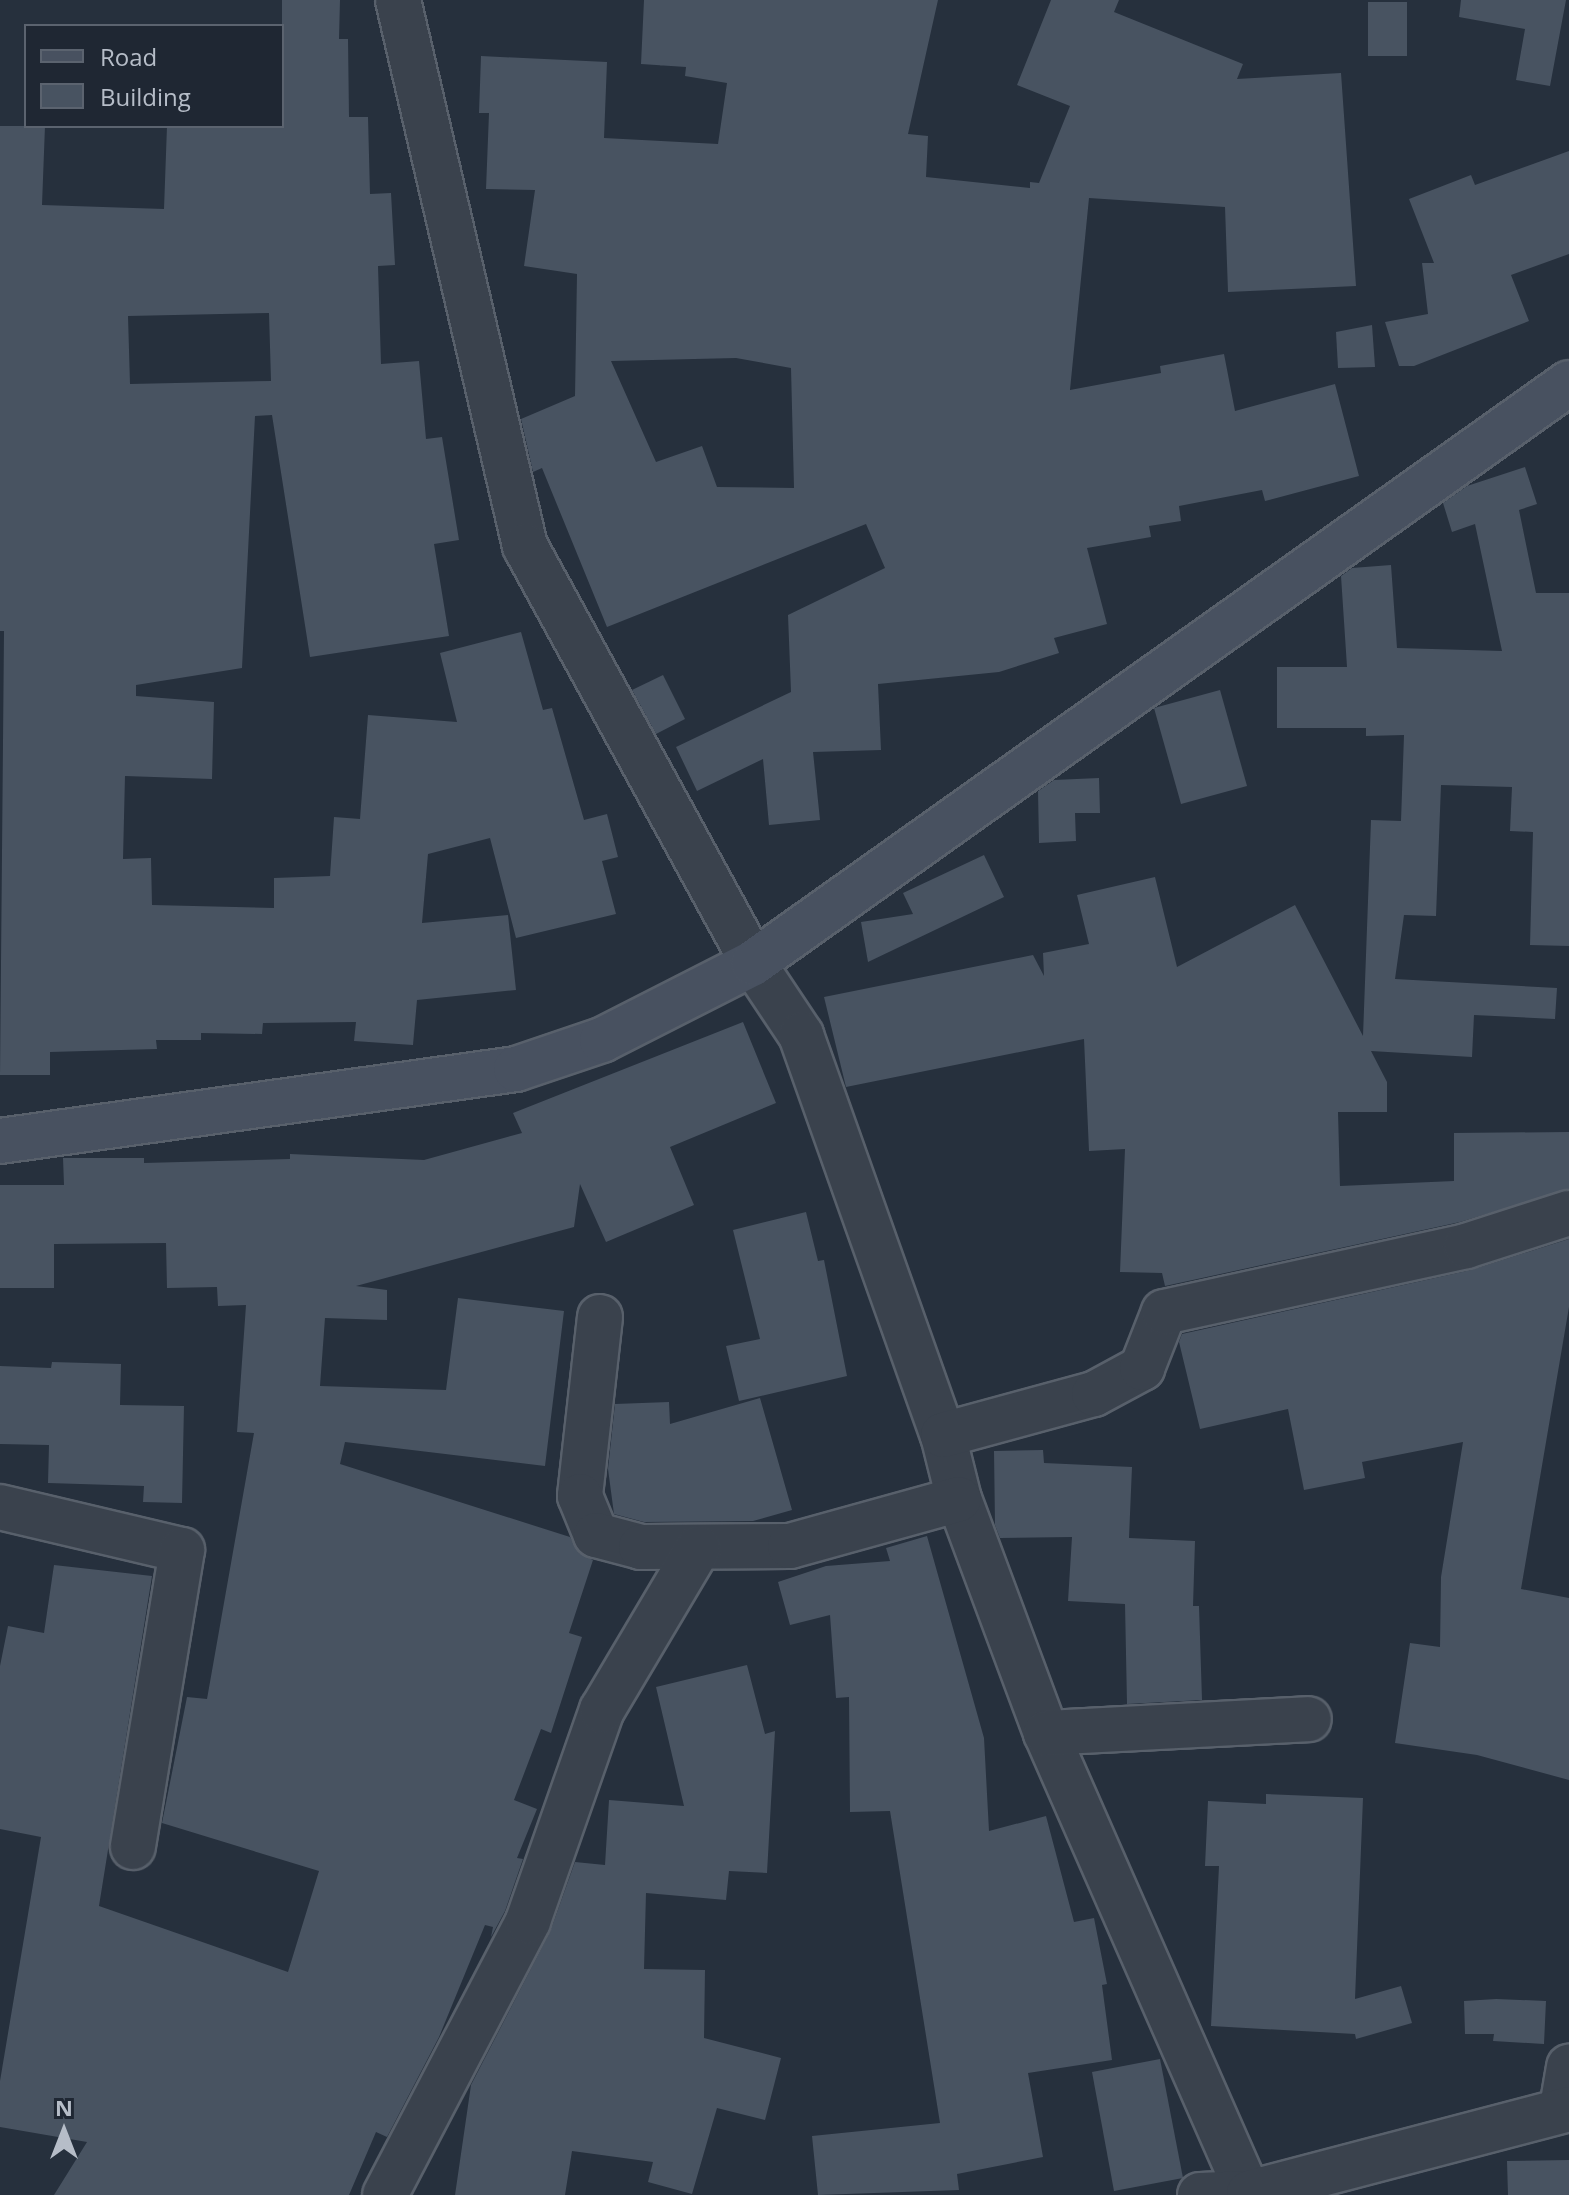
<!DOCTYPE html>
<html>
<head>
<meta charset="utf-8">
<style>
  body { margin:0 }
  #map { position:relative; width:1569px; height:2195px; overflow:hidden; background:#26303d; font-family:"Open Sans",sans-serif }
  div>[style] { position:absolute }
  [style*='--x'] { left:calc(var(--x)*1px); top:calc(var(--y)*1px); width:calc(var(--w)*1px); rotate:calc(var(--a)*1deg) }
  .building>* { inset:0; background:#485361 }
  .roads { filter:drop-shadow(2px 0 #58606b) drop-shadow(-2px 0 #58606b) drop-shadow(0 2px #58606b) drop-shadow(0 -2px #58606b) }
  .street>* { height:44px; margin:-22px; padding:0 22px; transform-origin:22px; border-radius:22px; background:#3a424d }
  .secondary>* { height:44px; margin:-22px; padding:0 22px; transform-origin:22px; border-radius:22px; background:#485160 }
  span { translate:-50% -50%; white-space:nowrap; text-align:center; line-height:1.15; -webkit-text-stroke:7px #1f2733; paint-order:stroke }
  .legend { position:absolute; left:24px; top:24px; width:260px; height:104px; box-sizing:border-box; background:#1f2733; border:2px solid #5b636f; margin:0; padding:10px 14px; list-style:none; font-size:24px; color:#b6bdc8 }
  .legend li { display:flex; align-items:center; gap:16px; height:40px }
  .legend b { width:40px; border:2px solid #5b636f }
  .north { position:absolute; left:24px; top:2091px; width:80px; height:80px; -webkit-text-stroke:6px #1f2733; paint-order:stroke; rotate:0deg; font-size:22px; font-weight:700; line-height:32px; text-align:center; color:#b6bdc8 }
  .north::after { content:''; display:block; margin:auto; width:28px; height:36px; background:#b6bdc8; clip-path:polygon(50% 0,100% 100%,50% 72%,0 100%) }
</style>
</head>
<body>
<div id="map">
  <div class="building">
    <i style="clip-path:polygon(evenodd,282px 0,340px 0,339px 39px,348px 39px,349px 117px,368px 117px,370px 194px,391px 193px,395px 265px,378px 266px,381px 364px,419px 361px,426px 439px,442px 437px,459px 540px,434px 544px,449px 636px,310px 657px,272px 415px,255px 416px,242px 668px,136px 685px,136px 696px,214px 702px,212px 779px,125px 776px,123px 859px,151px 858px,152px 905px,274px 908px,274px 878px,330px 876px,334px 817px,360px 819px,368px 715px,457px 722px,440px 653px,521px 632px,543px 710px,552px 708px,584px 820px,607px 814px,618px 857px,602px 861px,616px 914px,516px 938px,490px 838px,428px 854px,422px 923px,508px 915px,516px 990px,417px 1000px,413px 1045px,354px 1041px,356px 1022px,263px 1023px,262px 1034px,201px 1033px,201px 1040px,156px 1040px,157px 1049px,50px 1052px,50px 1075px,0 1075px,4px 631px,0 631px,0 126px,45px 126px,42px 205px,164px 209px,167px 126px,282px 126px,282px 0,269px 313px,271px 381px,130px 384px,128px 316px,269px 313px)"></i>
    <i style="clip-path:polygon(evenodd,644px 0,938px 0,908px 134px,928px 136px,926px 177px,1030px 188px,1030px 182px,1039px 183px,1070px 106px,1017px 85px,1051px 0,1119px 0,1114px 12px,1243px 64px,1237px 79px,1341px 73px,1356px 286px,1228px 292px,1225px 207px,1089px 198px,1070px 390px,1161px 373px,1160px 366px,1224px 354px,1235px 411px,1335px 384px,1359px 476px,1265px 501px,1262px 490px,1179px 506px,1181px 521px,1149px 526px,1151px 537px,1087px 548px,1107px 624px,1054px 638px,1059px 653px,999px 672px,878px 684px,881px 750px,813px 752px,820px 820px,769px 825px,763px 759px,697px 791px,676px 747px,791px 692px,788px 615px,885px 568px,866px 524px,607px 627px,542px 468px,533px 472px,521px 419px,575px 396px,577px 274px,524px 266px,535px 190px,486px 189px,489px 113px,479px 113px,481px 56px,607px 62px,604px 138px,718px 144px,727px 83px,685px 76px,686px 67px,641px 64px,644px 0,736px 358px,791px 368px,794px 488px,717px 487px,702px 446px,656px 462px,611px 361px,736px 358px)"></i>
    <i style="clip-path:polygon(1461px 0,1566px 0,1550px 86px,1516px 80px,1525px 29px,1459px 17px)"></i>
    <i style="clip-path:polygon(1368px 2px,1407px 2px,1407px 56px,1368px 56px)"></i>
    <i style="clip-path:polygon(1569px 151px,1569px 254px,1511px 275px,1529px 321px,1414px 366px,1399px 366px,1385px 322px,1428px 314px,1422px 263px,1434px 263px,1409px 199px,1471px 175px,1475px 185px)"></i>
    <i style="clip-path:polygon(1372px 325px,1375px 367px,1338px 368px,1336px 332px)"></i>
    <i style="clip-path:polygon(1525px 467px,1537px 504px,1519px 510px,1536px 593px,1569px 593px,1569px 946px,1530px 945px,1533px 832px,1510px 831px,1512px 787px,1441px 785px,1436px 916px,1404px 915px,1395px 979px,1557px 988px,1555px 1019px,1474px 1015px,1472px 1057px,1371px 1051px,1387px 1082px,1387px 1112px,1338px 1112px,1340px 1186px,1454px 1181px,1454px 1133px,1569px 1132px,1569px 1189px,1460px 1222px,1165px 1286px,1162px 1273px,1120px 1272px,1125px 1149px,1089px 1151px,1084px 1039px,846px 1087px,824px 997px,1033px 955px,1044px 976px,1043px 953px,1089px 944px,1077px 895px,1155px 877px,1177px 967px,1295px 905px,1363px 1036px,1371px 820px,1401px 821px,1404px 735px,1366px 736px,1366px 728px,1277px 728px,1277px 667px,1347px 667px,1341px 576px,1352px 568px,1391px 565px,1397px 648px,1502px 651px,1475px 524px,1452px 532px,1443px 503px,1467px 486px)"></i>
    <i style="clip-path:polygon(663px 675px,685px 719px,656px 734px,632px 690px)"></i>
    <i style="clip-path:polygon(1220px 690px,1247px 786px,1181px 804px,1154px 708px)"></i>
    <i style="clip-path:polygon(1099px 778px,1100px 813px,1075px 813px,1076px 841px,1039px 843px,1038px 791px,1054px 780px)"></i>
    <i style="clip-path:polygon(984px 855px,1004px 897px,868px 962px,861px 922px,913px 914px,903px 893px)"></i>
    <i style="clip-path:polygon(743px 1022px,776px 1103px,670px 1147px,694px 1205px,606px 1242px,580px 1184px,574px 1227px,356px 1286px,387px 1290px,387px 1320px,325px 1318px,320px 1386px,446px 1390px,458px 1298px,564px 1311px,545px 1466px,345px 1442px,340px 1464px,570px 1537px,579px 1553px,593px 1560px,569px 1633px,582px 1637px,551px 1733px,541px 1729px,514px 1800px,537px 1809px,517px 1858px,523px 1859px,505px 1911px,491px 1937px,493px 1927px,485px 1925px,439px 2037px,387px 2137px,376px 2132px,349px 2195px,54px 2195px,87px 2142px,0 2127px,0 2081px,41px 1837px,0 1829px,0 1666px,8px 1626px,44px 1633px,54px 1565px,152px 1576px,99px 1906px,288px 1972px,319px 1871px,162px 1823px,187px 1697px,207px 1699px,254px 1433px,237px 1432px,246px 1305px,218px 1306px,217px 1287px,167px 1288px,166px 1243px,54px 1244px,54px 1288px,0 1288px,0 1185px,64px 1185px,63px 1158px,144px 1158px,144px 1163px,290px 1159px,290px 1154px,424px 1160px,522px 1133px,513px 1113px)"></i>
    <i style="clip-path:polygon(806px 1212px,818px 1261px,824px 1260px,847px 1376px,739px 1401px,726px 1346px,760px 1339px,733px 1230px)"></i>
    <i style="clip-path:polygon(1569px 1239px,1569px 1307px,1521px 1589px,1569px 1598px,1569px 1780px,1477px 1755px,1395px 1743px,1410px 1643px,1440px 1647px,1441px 1577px,1463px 1442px,1362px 1462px,1365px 1478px,1304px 1490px,1288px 1409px,1200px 1429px,1179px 1342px,1182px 1334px,1471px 1270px)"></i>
    <i style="clip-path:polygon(52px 1362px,121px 1364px,120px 1405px,184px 1406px,182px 1503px,143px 1502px,144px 1486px,48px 1483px,49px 1445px,0 1444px,0 1366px,51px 1368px)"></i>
    <i style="clip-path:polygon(760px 1398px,792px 1510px,753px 1521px,644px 1522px,614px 1514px,608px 1469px,615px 1404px,669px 1402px,670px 1424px)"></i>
    <i style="clip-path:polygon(1043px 1450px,1044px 1463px,1132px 1467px,1129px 1538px,1195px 1541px,1193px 1606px,1199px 1606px,1202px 1700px,1127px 1704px,1125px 1604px,1068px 1601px,1072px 1537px,1000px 1538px,995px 1525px,994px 1451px)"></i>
    <i style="clip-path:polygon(927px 1536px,984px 1738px,989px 1831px,1046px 1816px,1074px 1922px,1094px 1918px,1107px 1984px,1102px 1985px,1112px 2060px,1028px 2073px,1043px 2157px,957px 2174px,959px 2190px,818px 2195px,812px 2136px,940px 2123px,890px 1811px,850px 1812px,849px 1697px,836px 1698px,830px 1615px,790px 1625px,778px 1582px,826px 1566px,890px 1561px,886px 1548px)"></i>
    <i style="clip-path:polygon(747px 1665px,765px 1734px,775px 1731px,767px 1873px,729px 1871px,726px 1900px,646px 1893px,644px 1969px,705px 1970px,704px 2038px,781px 2058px,765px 2120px,717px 2108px,692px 2194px,648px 2182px,653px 2162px,572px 2151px,565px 2195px,455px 2195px,471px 2085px,550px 1932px,575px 1862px,605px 1865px,609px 1800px,684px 1806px,656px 1687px)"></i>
    <i style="clip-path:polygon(1266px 1794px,1363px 1798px,1355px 1999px,1401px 1986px,1412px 2023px,1356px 2039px,1355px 2034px,1211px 2026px,1219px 1866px,1205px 1866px,1208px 1801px,1266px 1804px)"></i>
    <i style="clip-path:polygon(1496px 1999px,1546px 2001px,1544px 2044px,1493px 2041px,1494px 2034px,1465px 2034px,1464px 2001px)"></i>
    <i style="clip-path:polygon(1160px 2059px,1183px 2178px,1114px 2191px,1092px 2072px)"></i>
    <i style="clip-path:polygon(1569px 2160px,1569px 2195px,1508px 2195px,1507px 2161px)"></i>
  </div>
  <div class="roads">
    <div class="street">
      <i style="--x:398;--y:0;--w:561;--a:76.91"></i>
      <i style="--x:525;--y:546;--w:475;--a:61.3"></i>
      <i style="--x:753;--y:963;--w:87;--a:56.3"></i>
      <i style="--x:801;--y:1035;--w:424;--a:70.5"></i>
      <i style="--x:943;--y:1435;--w:66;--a:76"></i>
      <i style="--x:959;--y:1499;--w:250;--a:69.6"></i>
      <i style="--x:1046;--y:1733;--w:505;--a:66.28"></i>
      <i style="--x:600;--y:1317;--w:180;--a:96.4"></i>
      <i style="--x:580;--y:1496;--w:42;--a:67.7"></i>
      <i style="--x:596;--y:1535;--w:47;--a:14.9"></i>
      <i style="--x:641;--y:1547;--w:149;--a:-0.4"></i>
      <i style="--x:790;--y:1546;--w:175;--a:-15.5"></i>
      <i style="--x:943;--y:1435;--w:156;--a:-15.2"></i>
      <i style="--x:1094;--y:1394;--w:55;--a:-28.4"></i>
      <i style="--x:1142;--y:1368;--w:60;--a:-68.6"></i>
      <i style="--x:1164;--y:1312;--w:309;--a:-12.3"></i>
      <i style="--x:1466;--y:1246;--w:108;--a:-17.8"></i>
      <i style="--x:0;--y:1507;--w:187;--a:13.3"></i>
      <i style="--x:182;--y:1550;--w:301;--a:99.4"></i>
      <i style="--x:1046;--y:1733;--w:263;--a:-3"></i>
      <i style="--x:1562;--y:2108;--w:42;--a:-80.3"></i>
      <i style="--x:385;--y:2195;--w:309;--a:-62.4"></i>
      <i style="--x:528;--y:1921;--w:224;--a:-70.7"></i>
      <i style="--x:602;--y:1710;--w:188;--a:-59.3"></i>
      <i style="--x:1200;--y:2195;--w:49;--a:-2.3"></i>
      <i style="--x:1249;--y:2193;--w:331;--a:-14.7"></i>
    </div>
    <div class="secondary">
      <i style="--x:0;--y:1141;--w:521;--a:-7.94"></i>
      <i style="--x:516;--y:1069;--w:91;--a:-18.6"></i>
      <i style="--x:602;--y:1040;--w:169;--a:-27"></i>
      <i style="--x:753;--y:963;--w:1001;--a:-35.4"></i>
    </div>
  </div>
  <ul class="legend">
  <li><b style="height:10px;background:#485160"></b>Road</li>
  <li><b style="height:22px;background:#485361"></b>Building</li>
  </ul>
  <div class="north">N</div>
</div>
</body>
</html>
